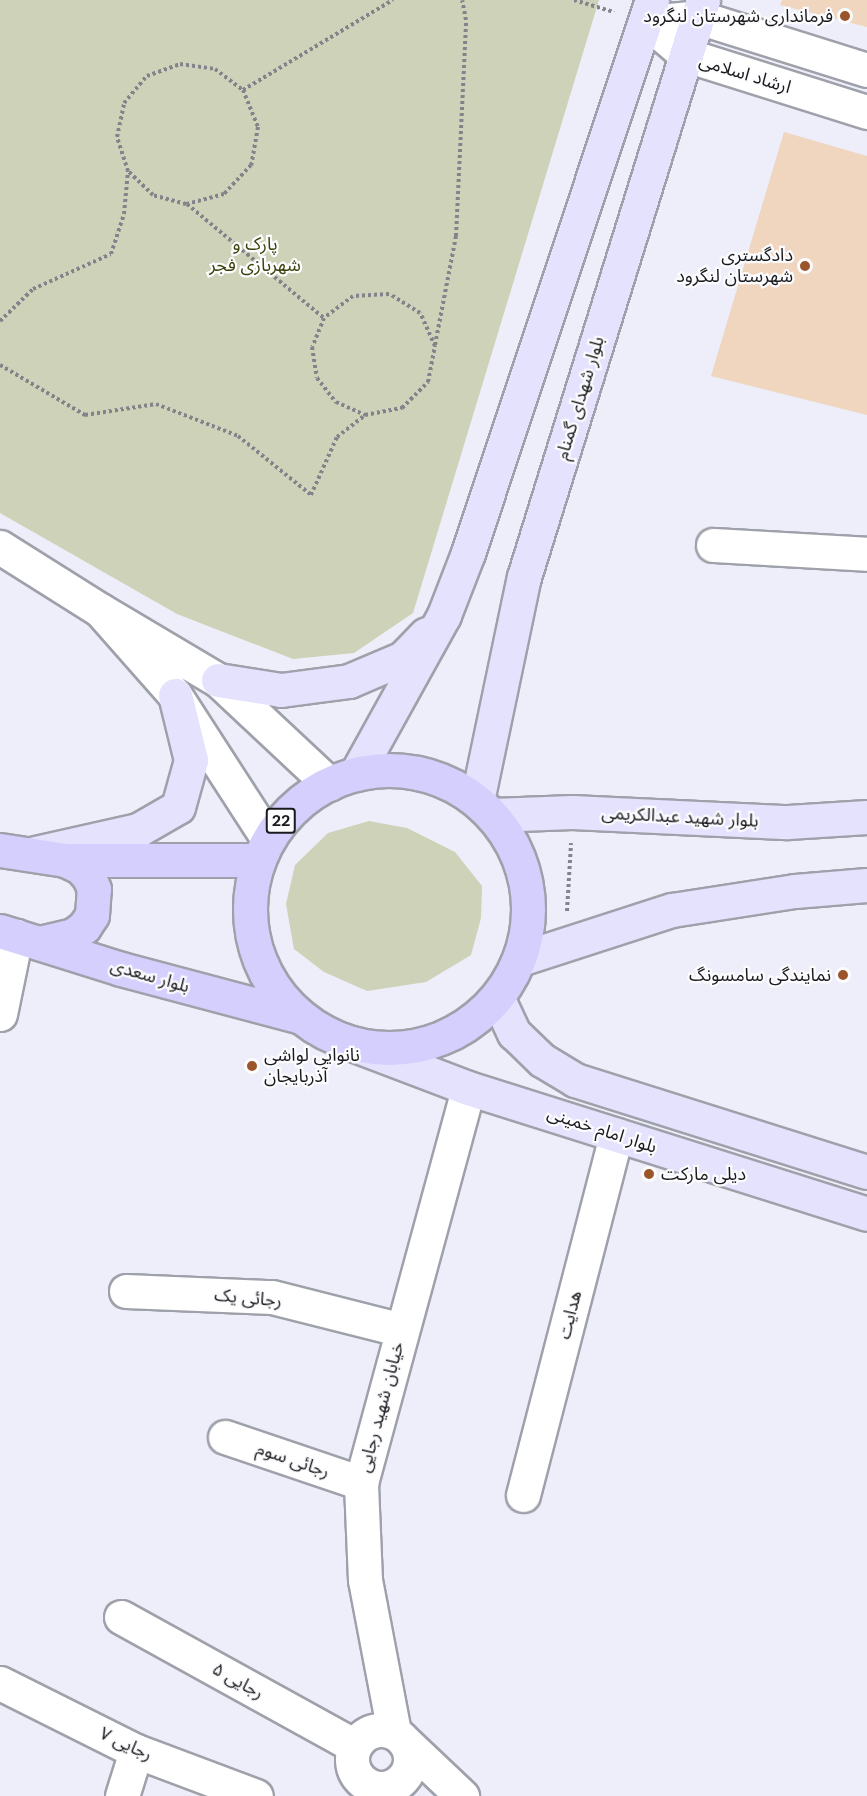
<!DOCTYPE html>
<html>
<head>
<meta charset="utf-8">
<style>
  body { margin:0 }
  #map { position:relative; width:867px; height:1796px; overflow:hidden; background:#edeef9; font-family:"DM Sans","Noto Sans Arabic",sans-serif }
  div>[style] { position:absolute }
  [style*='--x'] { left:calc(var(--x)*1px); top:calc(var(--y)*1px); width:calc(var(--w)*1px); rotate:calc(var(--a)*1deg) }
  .green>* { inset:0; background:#ced2b8 }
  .building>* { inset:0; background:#f0d5bf }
  .path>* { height:4px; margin-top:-2px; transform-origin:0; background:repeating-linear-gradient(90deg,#83848b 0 3px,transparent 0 6px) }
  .roads { filter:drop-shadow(2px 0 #9fa1aa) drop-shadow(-2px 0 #9fa1aa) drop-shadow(0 2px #9fa1aa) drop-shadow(0 -2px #9fa1aa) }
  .minor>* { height:33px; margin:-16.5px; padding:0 16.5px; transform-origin:16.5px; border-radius:16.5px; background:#fff }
  .minor>.ring { margin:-16.5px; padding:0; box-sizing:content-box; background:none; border:33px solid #fff; border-radius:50% }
  .major>* { height:33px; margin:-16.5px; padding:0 16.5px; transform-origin:16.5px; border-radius:16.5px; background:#e5e2fe }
  .highway>* { height:33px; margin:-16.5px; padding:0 16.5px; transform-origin:16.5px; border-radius:16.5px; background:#d4cffd }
  .highway>.ring { margin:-16.5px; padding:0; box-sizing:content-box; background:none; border:33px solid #d4cffd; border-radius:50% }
  .dots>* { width:16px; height:16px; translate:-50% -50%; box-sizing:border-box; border:3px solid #fcfcfe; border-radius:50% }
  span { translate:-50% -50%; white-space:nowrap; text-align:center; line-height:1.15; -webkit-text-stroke:4.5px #fcfcfe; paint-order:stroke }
  .shield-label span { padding:2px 4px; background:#fcfcfe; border:2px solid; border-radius:4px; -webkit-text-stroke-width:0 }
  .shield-label { font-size:16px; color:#191a1d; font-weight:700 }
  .poi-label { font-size:18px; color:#191a1d }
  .right { translate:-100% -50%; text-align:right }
  .left { translate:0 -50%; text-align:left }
  .street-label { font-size:18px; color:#191a1d }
  .park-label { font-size:18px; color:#3c410c }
</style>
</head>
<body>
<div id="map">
  <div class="green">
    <i style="clip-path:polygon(0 0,599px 0,413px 613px,354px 653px,293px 659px,177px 614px,0 513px)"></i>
    <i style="clip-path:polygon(369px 821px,407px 828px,455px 852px,482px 886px,481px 918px,471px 955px,426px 982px,367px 991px,324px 972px,294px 949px,286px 904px,295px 865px,328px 833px)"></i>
  </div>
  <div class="building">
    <i style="clip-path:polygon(782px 0,867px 0,867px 27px,780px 5px)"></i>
    <i style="clip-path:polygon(784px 132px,867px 156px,867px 415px,711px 376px)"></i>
  </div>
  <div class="path">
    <i style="--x:574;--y:0;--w:42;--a:16.7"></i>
    <i style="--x:243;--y:90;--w:175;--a:-31"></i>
    <i style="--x:187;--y:204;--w:178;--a:39.8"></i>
    <i style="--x:0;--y:321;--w:46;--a:-44.1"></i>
    <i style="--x:33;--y:289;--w:85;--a:-24.2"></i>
    <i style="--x:111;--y:254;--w:42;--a:-72"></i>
    <i style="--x:124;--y:214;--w:43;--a:-84.7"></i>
    <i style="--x:128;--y:171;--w:36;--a:-108"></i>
    <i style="--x:117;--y:137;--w:35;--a:-78"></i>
    <i style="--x:124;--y:103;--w:35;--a:-50"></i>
    <i style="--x:147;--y:76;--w:35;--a:-20"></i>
    <i style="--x:180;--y:64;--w:35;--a:8"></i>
    <i style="--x:215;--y:69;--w:35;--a:37"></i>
    <i style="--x:243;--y:90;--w:40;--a:68"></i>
    <i style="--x:258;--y:127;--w:39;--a:100"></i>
    <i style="--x:251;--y:165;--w:40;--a:133"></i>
    <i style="--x:224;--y:194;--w:39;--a:165"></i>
    <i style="--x:186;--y:204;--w:34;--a:-165"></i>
    <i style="--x:153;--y:195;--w:35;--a:-136"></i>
    <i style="--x:435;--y:345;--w:111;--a:-79.1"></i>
    <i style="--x:456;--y:236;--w:216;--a:-87.3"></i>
    <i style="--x:466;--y:20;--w:20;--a:-101"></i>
    <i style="--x:0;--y:365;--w:99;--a:30.5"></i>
    <i style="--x:85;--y:415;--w:72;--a:-8.8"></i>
    <i style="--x:156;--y:404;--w:88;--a:21.3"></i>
    <i style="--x:238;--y:436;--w:94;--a:38.9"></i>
    <i style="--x:311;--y:495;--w:64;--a:-65.9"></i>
    <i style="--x:337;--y:437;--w:36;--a:-38"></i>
    <i style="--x:365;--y:415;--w:38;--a:-11"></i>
    <i style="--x:402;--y:408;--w:37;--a:-45"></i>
    <i style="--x:428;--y:382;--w:37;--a:-79"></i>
    <i style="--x:435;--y:346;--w:36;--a:-114"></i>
    <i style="--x:420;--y:313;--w:36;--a:-148"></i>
    <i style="--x:389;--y:294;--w:36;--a:177"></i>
    <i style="--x:353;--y:296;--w:36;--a:143"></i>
    <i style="--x:324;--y:318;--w:31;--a:112"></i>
    <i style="--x:312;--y:347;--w:31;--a:81"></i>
    <i style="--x:317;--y:378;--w:31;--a:52"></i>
    <i style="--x:336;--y:402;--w:32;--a:24"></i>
    <i style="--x:567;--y:911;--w:68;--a:-86.6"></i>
  </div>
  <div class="roads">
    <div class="minor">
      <i style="--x:670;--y:20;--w:28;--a:-6"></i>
      <i style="--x:698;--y:17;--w:177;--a:17.4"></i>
      <i style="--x:646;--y:21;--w:52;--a:40.4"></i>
      <i style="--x:686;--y:55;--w:190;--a:17.5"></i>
      <i style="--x:713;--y:545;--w:154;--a:3.3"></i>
      <i style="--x:0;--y:547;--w:118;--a:32.2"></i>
      <i style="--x:268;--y:839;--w:171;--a:-122.9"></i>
      <i style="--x:175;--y:695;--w:113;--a:-131.4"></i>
      <i style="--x:100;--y:610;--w:137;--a:30.7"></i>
      <i style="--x:218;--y:680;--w:152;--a:43.1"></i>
      <i style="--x:0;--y:1014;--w:80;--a:-78.4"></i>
      <i style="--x:126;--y:1291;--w:146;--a:2.4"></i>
      <i style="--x:272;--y:1297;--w:134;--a:14.2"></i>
      <i style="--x:225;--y:1437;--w:144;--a:18.7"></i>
      <i style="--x:523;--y:1495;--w:372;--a:-75.5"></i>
      <i style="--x:121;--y:1617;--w:267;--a:28.9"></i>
      <i style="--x:0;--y:1683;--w:152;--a:26.6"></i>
      <i style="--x:136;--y:1751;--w:128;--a:20.6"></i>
      <i class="ring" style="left:352px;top:1730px;width:25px;height:25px"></i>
      <i style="--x:394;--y:1732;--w:155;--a:-100.8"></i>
      <i style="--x:365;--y:1580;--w:97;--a:-92.4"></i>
      <i style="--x:361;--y:1483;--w:409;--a:-74.8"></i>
      <i style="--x:407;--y:1744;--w:76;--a:43.4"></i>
      <i style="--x:122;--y:1796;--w:47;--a:-72.7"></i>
    </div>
    <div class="major">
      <i style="--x:218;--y:680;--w:64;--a:9"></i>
      <i style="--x:281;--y:690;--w:69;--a:-7.5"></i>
      <i style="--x:349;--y:681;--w:59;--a:-23.1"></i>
      <i style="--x:403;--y:658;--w:33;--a:-46"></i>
      <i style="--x:356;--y:774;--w:182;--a:-61"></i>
      <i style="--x:444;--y:615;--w:66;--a:-68.8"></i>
      <i style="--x:468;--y:553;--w:583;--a:-71.6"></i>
      <i style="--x:477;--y:801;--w:229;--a:-78.2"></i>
      <i style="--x:524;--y:577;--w:604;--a:-72.76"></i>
      <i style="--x:493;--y:815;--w:79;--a:-2.2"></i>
      <i style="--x:572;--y:812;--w:216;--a:2.7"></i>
      <i style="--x:788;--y:822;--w:79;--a:-3.6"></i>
      <i style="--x:35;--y:853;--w:106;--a:-12.6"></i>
      <i style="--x:138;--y:830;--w:46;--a:-29.9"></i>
      <i style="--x:178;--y:807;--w:49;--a:-74.5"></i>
      <i style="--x:191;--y:760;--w:67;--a:-103.8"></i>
      <i style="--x:520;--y:959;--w:160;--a:-17.9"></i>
      <i style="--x:672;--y:910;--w:124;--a:-8.8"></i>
      <i style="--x:795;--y:891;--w:72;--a:-4.8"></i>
      <i style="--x:497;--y:997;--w:40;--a:65"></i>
      <i style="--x:514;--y:1033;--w:39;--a:44"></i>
      <i style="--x:542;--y:1060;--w:39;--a:31"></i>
      <i style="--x:575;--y:1080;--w:306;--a:17.5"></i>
      <i style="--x:339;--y:1039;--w:138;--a:20.8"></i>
      <i style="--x:468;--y:1088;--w:418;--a:17.5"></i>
    </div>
    <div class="highway">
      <i class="ring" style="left:250px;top:770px;width:245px;height:245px"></i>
      <i style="--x:0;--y:850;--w:66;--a:8.7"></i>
      <i style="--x:65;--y:860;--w:194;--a:0"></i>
      <i style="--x:0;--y:931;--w:127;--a:17.4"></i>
      <i style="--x:121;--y:969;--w:186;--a:14.9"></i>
      <i style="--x:39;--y:943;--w:35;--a:-13"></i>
      <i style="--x:73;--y:935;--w:14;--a:-36"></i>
      <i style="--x:84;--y:927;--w:14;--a:-56"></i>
      <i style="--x:92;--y:915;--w:26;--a:-86"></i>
      <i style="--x:94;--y:889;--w:13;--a:-113"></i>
      <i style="--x:89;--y:877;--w:13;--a:-132"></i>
      <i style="--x:80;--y:867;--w:17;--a:-155"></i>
    </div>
  </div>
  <div class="dots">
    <i style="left:845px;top:16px;background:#9b552b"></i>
    <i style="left:805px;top:266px;background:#9b552b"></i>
    <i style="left:843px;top:975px;background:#9b552b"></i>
    <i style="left:252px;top:1066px;background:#9b552b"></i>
    <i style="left:649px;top:1174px;background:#9b552b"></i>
  </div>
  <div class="shield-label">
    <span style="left:281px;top:821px">22</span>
  </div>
  <div class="poi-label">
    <span class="right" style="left:833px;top:16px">فرمانداری شهرستان لنگرود</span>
    <span class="right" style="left:793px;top:266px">دادگستری<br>شهرستان لنگرود</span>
    <span class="right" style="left:831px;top:975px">نمایندگی سامسونگ</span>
    <span class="left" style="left:264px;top:1066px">نانوایی لواشی<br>آذربایجان</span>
    <span class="left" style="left:661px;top:1174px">دیلی مارکت</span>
  </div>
  <div class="street-label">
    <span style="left:745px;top:74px;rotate:17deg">ارشاد اسلامی</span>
    <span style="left:580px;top:398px;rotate:-73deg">بلوار شهدای گمنام</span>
    <span style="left:680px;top:817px;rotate:3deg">بلوار شهید عبدالکریمی</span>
    <span style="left:150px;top:976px;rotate:16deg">بلوار سعدی</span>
    <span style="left:602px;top:1130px;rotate:18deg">بلوار امام خمینی</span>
    <span style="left:248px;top:1298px;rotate:5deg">رجائی یک</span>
    <span style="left:570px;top:1315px;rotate:-76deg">هدایت</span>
    <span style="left:381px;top:1407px;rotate:-75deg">خیابان شهید رجایی</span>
    <span style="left:293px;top:1460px;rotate:19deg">رجائی سوم</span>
    <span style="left:238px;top:1681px;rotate:29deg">رجایی ۵</span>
    <span style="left:126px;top:1744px;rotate:25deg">رجایی ۷</span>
  </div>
  <div class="park-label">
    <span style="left:255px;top:255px">پارک و<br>شهربازی فجر</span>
  </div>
</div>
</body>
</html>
